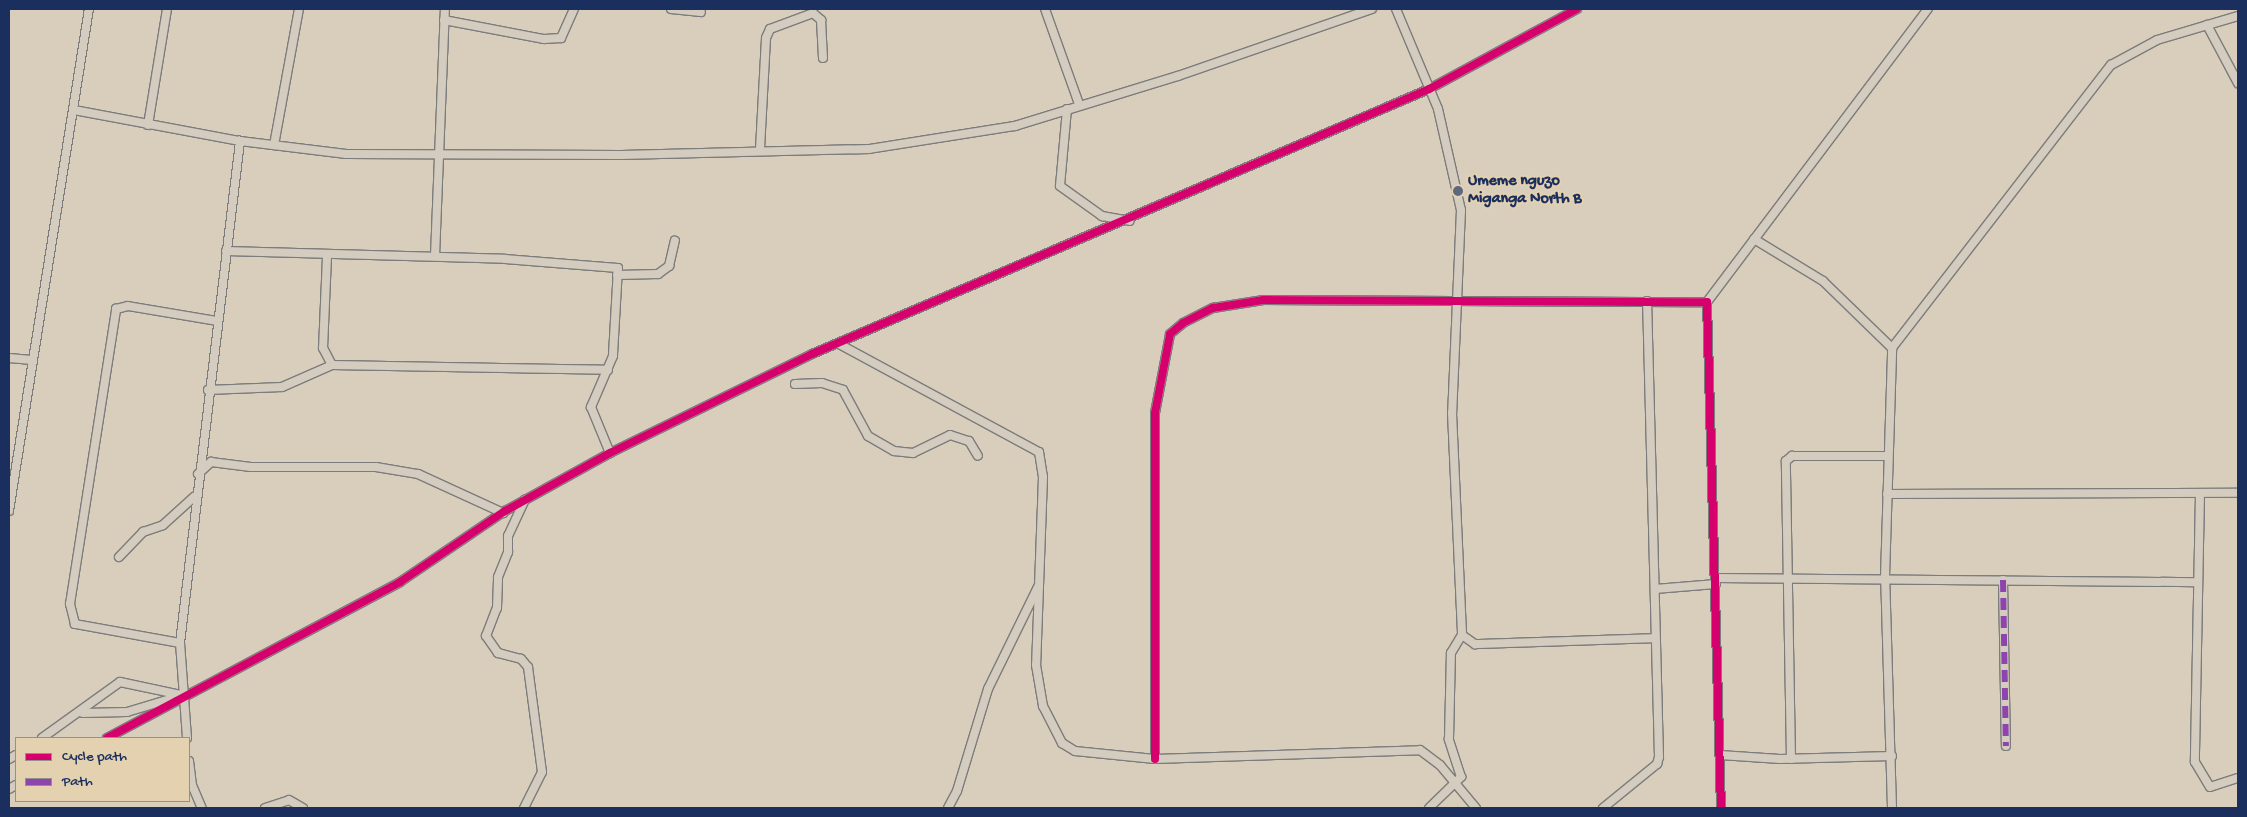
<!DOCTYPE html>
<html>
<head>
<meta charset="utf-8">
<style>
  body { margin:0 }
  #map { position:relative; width:2247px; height:817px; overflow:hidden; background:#d8cebb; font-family:"Gochi Hand",sans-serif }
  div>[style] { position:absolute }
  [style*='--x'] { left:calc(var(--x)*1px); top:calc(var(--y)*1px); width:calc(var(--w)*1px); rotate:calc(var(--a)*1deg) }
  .roads { filter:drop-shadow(1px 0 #7c7c7c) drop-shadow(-1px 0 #7c7c7c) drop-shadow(0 1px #7c7c7c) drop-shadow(0 -1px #7c7c7c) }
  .minor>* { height:8px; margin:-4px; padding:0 4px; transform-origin:4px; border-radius:4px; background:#d4ccbf }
  .quiet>* { height:6px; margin-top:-3px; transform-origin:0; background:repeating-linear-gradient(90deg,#8e44ad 0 12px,transparent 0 18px) }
  .cycleway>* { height:8px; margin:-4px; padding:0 4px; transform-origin:4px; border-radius:4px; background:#d6006c }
  .dots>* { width:14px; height:14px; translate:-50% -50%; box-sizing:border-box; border:2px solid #e4d1af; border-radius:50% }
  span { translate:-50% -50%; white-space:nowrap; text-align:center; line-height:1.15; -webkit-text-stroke:4px #e4d1af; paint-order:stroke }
  .poi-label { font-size:16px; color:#1b2f5e; font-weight:700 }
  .left { translate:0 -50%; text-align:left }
  .frame { position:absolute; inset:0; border:10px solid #1b2f5e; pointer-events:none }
  .legend { position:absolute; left:15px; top:737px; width:175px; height:65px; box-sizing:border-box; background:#e4d1af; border:1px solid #94908f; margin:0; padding:6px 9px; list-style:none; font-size:15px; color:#1b2f5e }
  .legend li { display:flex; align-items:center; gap:10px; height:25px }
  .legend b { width:25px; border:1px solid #94908f }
</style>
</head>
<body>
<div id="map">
  <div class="roads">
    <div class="minor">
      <i style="--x:671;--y:9;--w:30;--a:6"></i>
      <i style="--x:1045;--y:9;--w:101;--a:70.3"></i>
      <i style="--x:1396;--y:9;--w:108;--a:67.2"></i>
      <i style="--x:1438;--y:109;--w:104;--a:77.2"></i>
      <i style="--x:1461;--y:210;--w:203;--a:92.5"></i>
      <i style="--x:1452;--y:413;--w:222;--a:87.4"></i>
      <i style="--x:1462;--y:635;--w:16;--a:35"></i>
      <i style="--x:1475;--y:644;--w:180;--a:-1.9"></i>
      <i style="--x:444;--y:20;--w:102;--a:10.8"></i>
      <i style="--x:544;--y:39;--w:17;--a:-3"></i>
      <i style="--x:561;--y:38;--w:32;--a:-66"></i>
      <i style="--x:2207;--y:25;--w:66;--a:61.9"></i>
      <i style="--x:1067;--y:109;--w:77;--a:95.2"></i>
      <i style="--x:1060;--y:186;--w:52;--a:35.5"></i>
      <i style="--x:1102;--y:216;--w:28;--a:10"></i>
      <i style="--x:74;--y:110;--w:169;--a:10.6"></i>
      <i style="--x:240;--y:141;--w:107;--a:7"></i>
      <i style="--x:346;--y:154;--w:275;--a:0.2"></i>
      <i style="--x:621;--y:155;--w:248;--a:-1.4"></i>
      <i style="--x:869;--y:149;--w:148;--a:-9"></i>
      <i style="--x:1015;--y:126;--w:170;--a:-17.1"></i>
      <i style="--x:1178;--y:76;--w:205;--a:-19.1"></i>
      <i style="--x:148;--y:125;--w:118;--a:-80.7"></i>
      <i style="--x:274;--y:145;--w:138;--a:-79.6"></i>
      <i style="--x:760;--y:149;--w:111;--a:-86.9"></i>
      <i style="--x:766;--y:38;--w:10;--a:-66"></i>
      <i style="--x:770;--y:29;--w:46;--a:-20.4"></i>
      <i style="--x:813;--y:13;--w:11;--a:41"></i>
      <i style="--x:821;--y:20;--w:38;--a:87"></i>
      <i style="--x:1754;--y:239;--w:81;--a:31.3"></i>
      <i style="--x:1823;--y:281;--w:96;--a:44.2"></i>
      <i style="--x:226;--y:251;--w:279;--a:1.6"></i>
      <i style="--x:505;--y:259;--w:113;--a:4.6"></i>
      <i style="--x:618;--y:268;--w:88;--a:93.3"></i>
      <i style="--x:613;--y:356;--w:56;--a:113.3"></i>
      <i style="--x:591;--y:407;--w:50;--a:67.6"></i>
      <i style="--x:435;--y:256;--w:247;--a:-87.7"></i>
      <i style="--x:327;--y:257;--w:91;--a:92.5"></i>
      <i style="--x:323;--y:348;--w:19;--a:62"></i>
      <i style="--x:332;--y:365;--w:276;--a:1"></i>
      <i style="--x:617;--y:275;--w:41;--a:-1.4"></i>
      <i style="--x:658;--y:274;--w:14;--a:-36"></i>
      <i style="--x:669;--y:266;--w:26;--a:-77"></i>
      <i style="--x:1707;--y:302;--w:367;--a:-53"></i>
      <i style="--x:839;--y:344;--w:227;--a:28.4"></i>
      <i style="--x:1039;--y:452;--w:25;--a:81"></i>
      <i style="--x:1043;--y:477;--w:188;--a:92.1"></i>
      <i style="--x:1036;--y:665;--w:42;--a:80.3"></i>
      <i style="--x:1043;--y:706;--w:42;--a:62.8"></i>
      <i style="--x:1062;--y:743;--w:15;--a:32"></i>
      <i style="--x:1075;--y:751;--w:80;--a:5.7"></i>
      <i style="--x:1155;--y:759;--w:265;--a:-1.9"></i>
      <i style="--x:1420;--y:750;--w:25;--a:37"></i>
      <i style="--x:1440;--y:765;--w:56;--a:50.1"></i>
      <i style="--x:9;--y:358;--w:23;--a:5"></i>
      <i style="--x:795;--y:384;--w:27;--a:-2"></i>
      <i style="--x:822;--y:383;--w:22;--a:18"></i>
      <i style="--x:843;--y:390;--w:52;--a:61.5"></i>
      <i style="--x:868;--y:436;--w:30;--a:30"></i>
      <i style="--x:894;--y:451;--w:19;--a:6"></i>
      <i style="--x:913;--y:453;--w:41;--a:-25.9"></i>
      <i style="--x:950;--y:435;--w:20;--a:18"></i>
      <i style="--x:969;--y:441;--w:17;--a:59"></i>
      <i style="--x:208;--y:390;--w:74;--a:-2.3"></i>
      <i style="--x:282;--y:387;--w:55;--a:-23.7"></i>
      <i style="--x:198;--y:474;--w:18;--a:-43"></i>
      <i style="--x:211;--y:462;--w:40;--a:7.1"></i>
      <i style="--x:251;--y:467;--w:125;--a:0"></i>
      <i style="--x:376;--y:467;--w:43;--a:9.5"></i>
      <i style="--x:418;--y:474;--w:94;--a:24.6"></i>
      <i style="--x:2200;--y:493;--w:269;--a:91.1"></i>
      <i style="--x:2195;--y:762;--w:29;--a:59"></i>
      <i style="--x:2210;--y:787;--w:29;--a:-18"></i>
      <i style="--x:1887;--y:494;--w:351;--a:-0.2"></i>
      <i style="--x:9;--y:511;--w:508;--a:-80.95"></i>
      <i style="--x:119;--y:557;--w:35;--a:-46"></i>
      <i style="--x:143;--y:532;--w:21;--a:-19"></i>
      <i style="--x:163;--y:525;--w:42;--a:-42.1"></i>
      <i style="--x:1716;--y:578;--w:481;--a:0.5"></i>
      <i style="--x:2003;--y:580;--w:166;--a:89"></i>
      <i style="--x:1655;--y:589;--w:61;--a:-4.7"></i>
      <i style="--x:180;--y:643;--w:107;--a:-169.7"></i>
      <i style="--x:75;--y:624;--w:21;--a:-104"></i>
      <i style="--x:70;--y:604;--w:299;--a:-81.1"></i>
      <i style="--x:116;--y:309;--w:12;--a:-14"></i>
      <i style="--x:128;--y:306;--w:90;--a:9.6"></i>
      <i style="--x:83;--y:713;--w:44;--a:-1.3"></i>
      <i style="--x:127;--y:712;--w:45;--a:-16.8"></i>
      <i style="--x:42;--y:738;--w:96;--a:-35.7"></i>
      <i style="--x:120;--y:682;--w:62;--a:12"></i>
      <i style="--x:107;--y:738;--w:332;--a:-28"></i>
      <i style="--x:400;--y:582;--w:127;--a:-34.1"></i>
      <i style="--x:505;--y:511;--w:120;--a:-28.9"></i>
      <i style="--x:610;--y:453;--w:225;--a:-26.1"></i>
      <i style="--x:812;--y:354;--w:672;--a:-23.24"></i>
      <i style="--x:1429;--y:89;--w:168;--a:-28.4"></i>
      <i style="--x:187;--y:738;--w:95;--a:-94.2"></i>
      <i style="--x:180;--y:643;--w:506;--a:-83.18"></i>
      <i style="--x:1720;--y:755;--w:60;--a:3.8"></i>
      <i style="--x:1780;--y:759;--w:112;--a:-1.5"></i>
      <i style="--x:9;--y:759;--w:8;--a:-30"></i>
      <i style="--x:1155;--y:759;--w:346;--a:-90"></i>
      <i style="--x:1155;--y:413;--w:80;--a:-79.2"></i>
      <i style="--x:1170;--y:334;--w:17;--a:-40"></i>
      <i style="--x:1183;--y:323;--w:34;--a:-27"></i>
      <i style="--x:1213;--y:308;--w:51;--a:-9.1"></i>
      <i style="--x:1263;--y:300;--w:444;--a:0.3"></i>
      <i style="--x:1707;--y:302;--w:506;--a:88.42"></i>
      <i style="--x:1791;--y:759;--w:298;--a:-91"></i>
      <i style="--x:1786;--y:461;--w:8;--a:-40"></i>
      <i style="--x:1792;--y:456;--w:94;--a:0"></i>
      <i style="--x:189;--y:761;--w:24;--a:83"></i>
      <i style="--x:192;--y:785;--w:25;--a:67"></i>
      <i style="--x:9;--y:789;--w:8;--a:-30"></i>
      <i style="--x:265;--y:808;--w:25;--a:-18"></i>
      <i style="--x:289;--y:800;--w:16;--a:30"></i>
      <i style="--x:524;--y:808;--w:40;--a:-63.4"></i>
      <i style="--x:542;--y:772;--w:106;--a:-97.6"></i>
      <i style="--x:528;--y:667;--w:11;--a:-131"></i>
      <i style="--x:521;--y:659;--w:24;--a:-165"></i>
      <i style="--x:498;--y:653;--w:21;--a:-125"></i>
      <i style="--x:486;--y:636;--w:30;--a:-69"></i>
      <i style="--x:497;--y:608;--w:31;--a:-88"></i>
      <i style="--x:498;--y:577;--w:27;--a:-68"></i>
      <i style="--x:508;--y:552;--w:16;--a:-90"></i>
      <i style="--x:508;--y:536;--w:40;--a:-65"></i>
      <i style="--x:948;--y:808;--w:19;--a:-62"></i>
      <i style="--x:957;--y:791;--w:107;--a:-73.1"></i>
      <i style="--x:988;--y:689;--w:114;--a:-63.9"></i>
      <i style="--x:1429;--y:808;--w:45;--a:-44.1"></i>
      <i style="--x:1461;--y:777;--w:40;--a:-108"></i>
      <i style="--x:1449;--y:739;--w:86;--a:-88.7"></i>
      <i style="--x:1451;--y:653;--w:21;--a:-59"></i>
      <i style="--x:1603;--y:808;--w:70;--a:-39.2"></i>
      <i style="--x:1657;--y:764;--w:7;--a:-74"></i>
      <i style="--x:1659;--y:757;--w:456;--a:-91.5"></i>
      <i style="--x:1892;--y:808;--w:231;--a:-91.7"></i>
      <i style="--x:1885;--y:577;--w:229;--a:-88.2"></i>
      <i style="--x:1892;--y:348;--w:358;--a:-52.3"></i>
      <i style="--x:2111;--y:65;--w:52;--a:-28.5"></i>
      <i style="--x:2157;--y:40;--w:84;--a:-16.5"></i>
    </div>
  </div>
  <div class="quiet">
    <i style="--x:2003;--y:580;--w:166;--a:89"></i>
  </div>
  <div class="cycleway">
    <i style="--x:107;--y:738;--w:332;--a:-28"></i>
    <i style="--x:400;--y:582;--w:127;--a:-34.1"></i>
    <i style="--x:505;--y:511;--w:120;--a:-28.9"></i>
    <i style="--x:610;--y:453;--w:225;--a:-26.1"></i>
    <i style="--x:812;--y:354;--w:672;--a:-23.24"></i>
    <i style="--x:1429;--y:89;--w:168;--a:-28.4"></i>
    <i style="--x:1155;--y:759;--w:346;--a:-90"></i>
    <i style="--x:1155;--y:413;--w:80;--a:-79.2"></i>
    <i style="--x:1170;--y:334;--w:17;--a:-40"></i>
    <i style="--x:1183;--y:323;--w:34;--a:-27"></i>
    <i style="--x:1213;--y:308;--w:51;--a:-9.1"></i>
    <i style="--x:1263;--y:300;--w:444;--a:0.3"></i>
    <i style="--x:1707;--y:302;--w:506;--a:88.42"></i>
  </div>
  <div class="dots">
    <i style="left:1458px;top:191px;background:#5d677f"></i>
  </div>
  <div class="poi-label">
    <span class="left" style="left:1468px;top:191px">Umeme nguzo<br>Miganga North B</span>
  </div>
  <div class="frame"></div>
  <ul class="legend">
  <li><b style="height:6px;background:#d6006c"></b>Cycle path</li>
  <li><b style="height:6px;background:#8e44ad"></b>Path</li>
  </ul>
</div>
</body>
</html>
